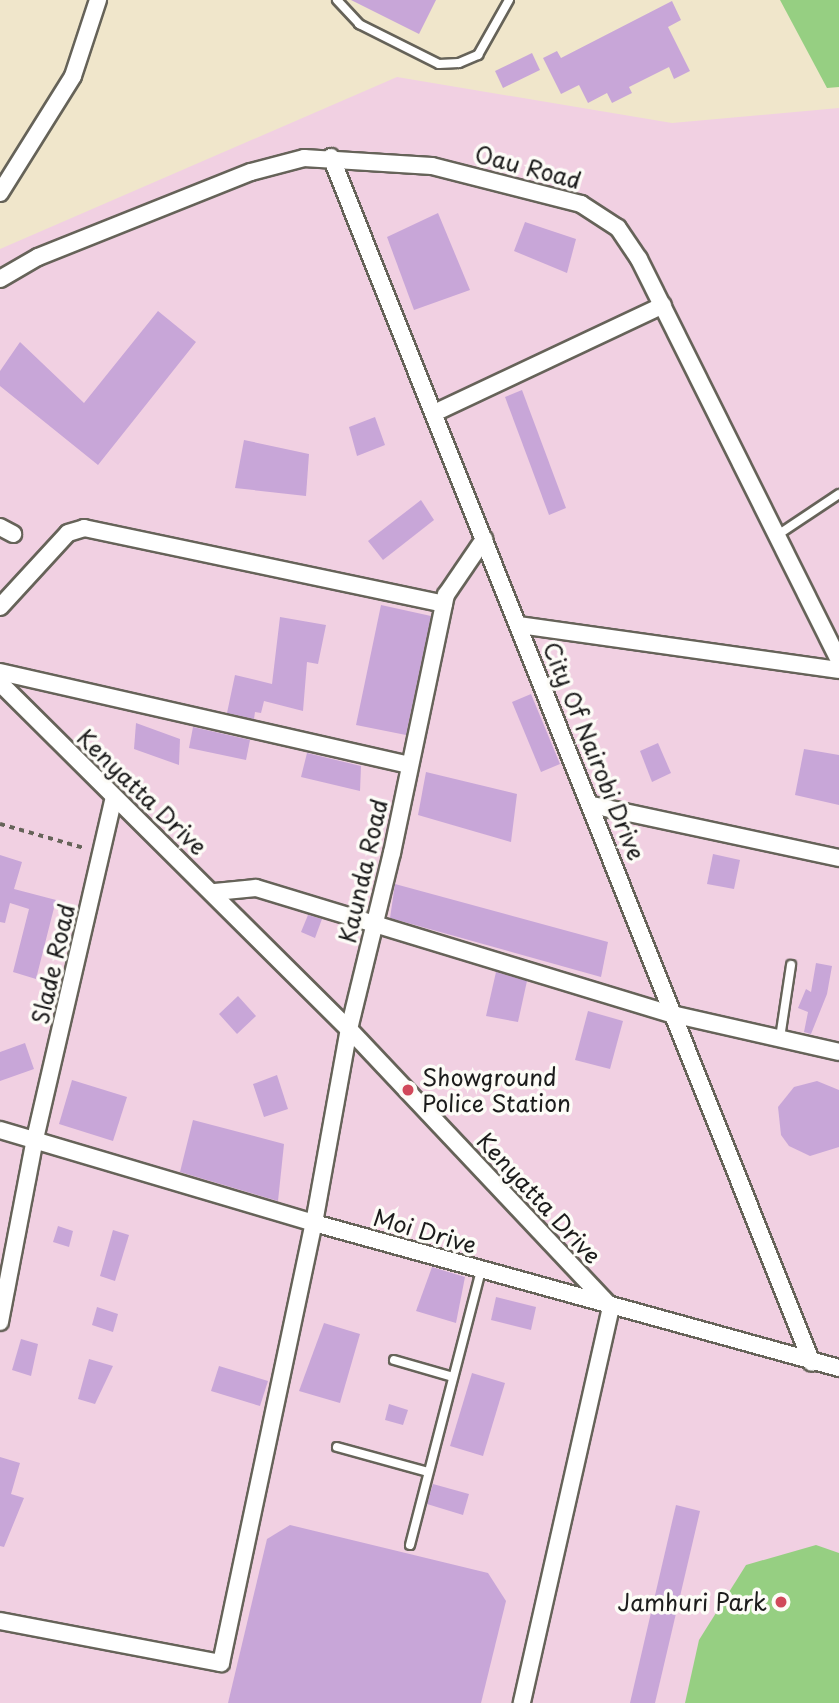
<!DOCTYPE html>
<html>
<head>
<meta charset="utf-8">
<style>
  body { margin:0 }
  #map { position:relative; width:839px; height:1703px; overflow:hidden; background:#f0e6cb; font-family:"Playpen Sans",sans-serif }
  div>[style] { position:absolute }
  [style*='--x'] { left:calc(var(--x)*1px); top:calc(var(--y)*1px); width:calc(var(--w)*1px); rotate:calc(var(--a)*1deg) }
  .built>* { inset:0; background:#f1d0e2 }
  .green>* { inset:0; background:#96cf82 }
  .building>* { inset:0; background:#c8a6d8 }
  .path>* { height:3.5px; margin-top:-1.75px; transform-origin:0; background:repeating-linear-gradient(90deg,#666359 0 5px,transparent 0 10px) }
  .roads { filter:drop-shadow(2px 0 #666359) drop-shadow(-2px 0 #666359) drop-shadow(0 2px #666359) drop-shadow(0 -2px #666359) }
  .service>* { height:8px; margin:-4px; padding:0 4px; transform-origin:4px; border-radius:4px; background:#fff }
  .minor>* { height:16px; margin:-8px; padding:0 8px; transform-origin:8px; border-radius:8px; background:#fff }
  .dots>* { width:19px; height:19px; translate:-50% -50%; box-sizing:border-box; border:4px solid #fdfcf7; border-radius:50% }
  span { translate:-50% -50%; white-space:nowrap; text-align:center; line-height:1.15; -webkit-text-stroke:7px #fdfcf7; paint-order:stroke }
  .street-label { font-size:23px; color:#1c1c1c }
  .poi-label { font-size:23px; color:#1c1c1c }
  .left { translate:0 -50%; text-align:left }
  .right { translate:-100% -50%; text-align:right }
</style>
</head>
<body>
<div id="map">
  <div class="built">
    <i style="clip-path:polygon(397px 77px,672px 123px,839px 108px,839px 1703px,0 1703px,0 249px)"></i>
  </div>
  <div class="green">
    <i style="clip-path:polygon(780px 0,839px 0,839px 87px,827px 88px)"></i>
    <i style="clip-path:polygon(816px 1545px,839px 1553px,839px 1703px,685px 1703px,699px 1640px,746px 1565px)"></i>
  </div>
  <div class="building">
    <i style="clip-path:polygon(351px 0,436px 0,419px 34px)"></i>
    <i style="clip-path:polygon(672px 1px,681px 20px,668px 27px,690px 71px,674px 79px,669px 67px,629px 87px,632px 93px,612px 103px,607px 93px,588px 103px,579px 85px,561px 94px,543px 58px,557px 51px,561px 58px)"></i>
    <i style="clip-path:polygon(532px 53px,540px 70px,503px 88px,495px 71px)"></i>
    <i style="clip-path:polygon(438px 213px,470px 290px,414px 310px,387px 237px)"></i>
    <i style="clip-path:polygon(525px 222px,576px 239px,567px 273px,514px 251px)"></i>
    <i style="clip-path:polygon(158px 311px,196px 342px,98px 465px,0 386px,0 371px,20px 342px,84px 403px)"></i>
    <i style="clip-path:polygon(522px 390px,566px 508px,549px 515px,505px 397px)"></i>
    <i style="clip-path:polygon(375px 417px,385px 445px,357px 456px,349px 427px)"></i>
    <i style="clip-path:polygon(244px 440px,309px 454px,306px 496px,235px 488px)"></i>
    <i style="clip-path:polygon(421px 500px,434px 520px,383px 560px,368px 541px)"></i>
    <i style="clip-path:polygon(381px 605px,431px 616px,406px 735px,356px 725px)"></i>
    <i style="clip-path:polygon(280px 617px,326px 625px,318px 664px,307px 662px,303px 711px,264px 701px,261px 713px,255px 712px,254px 719px,227px 713px,235px 675px,272px 684px)"></i>
    <i style="clip-path:polygon(531px 694px,560px 764px,541px 772px,512px 702px)"></i>
    <i style="clip-path:polygon(136px 723px,180px 739px,179px 765px,134px 749px)"></i>
    <i style="clip-path:polygon(193px 727px,250px 740px,246px 760px,189px 748px)"></i>
    <i style="clip-path:polygon(658px 743px,671px 773px,652px 782px,640px 751px)"></i>
    <i style="clip-path:polygon(804px 749px,839px 755px,839px 805px,795px 795px)"></i>
    <i style="clip-path:polygon(307px 753px,361px 766px,360px 791px,301px 777px)"></i>
    <i style="clip-path:polygon(426px 772px,517px 794px,511px 842px,418px 815px)"></i>
    <i style="clip-path:polygon(713px 854px,740px 860px,734px 889px,707px 884px)"></i>
    <i style="clip-path:polygon(0 855px,22px 862px,14px 889px,56px 900px,36px 979px,13px 972px,29px 909px,10px 903px,5px 923px,0 922px)"></i>
    <i style="clip-path:polygon(395px 884px,608px 942px,601px 977px,390px 918px)"></i>
    <i style="clip-path:polygon(308px 915px,322px 919px,315px 938px,301px 932px)"></i>
    <i style="clip-path:polygon(816px 963px,832px 966px,827px 994px,811px 1034px,804px 1032px,808px 1012px,798px 1008px,806px 989px,811px 992px)"></i>
    <i style="clip-path:polygon(496px 972px,527px 981px,518px 1022px,486px 1016px)"></i>
    <i style="clip-path:polygon(238px 996px,256px 1016px,237px 1034px,219px 1014px)"></i>
    <i style="clip-path:polygon(588px 1011px,623px 1021px,610px 1069px,575px 1060px)"></i>
    <i style="clip-path:polygon(25px 1043px,34px 1069px,0 1081px,0 1052px)"></i>
    <i style="clip-path:polygon(277px 1075px,288px 1109px,264px 1117px,253px 1084px)"></i>
    <i style="clip-path:polygon(72px 1080px,127px 1097px,113px 1141px,59px 1124px)"></i>
    <i style="clip-path:polygon(817px 1081px,839px 1090px,839px 1147px,810px 1156px,789px 1146px,781px 1135px,778px 1107px,794px 1087px)"></i>
    <i style="clip-path:polygon(193px 1120px,284px 1144px,278px 1201px,180px 1172px)"></i>
    <i style="clip-path:polygon(58px 1226px,73px 1231px,69px 1247px,53px 1242px)"></i>
    <i style="clip-path:polygon(113px 1230px,129px 1235px,115px 1281px,100px 1276px)"></i>
    <i style="clip-path:polygon(432px 1267px,465px 1277px,456px 1323px,416px 1311px)"></i>
    <i style="clip-path:polygon(496px 1297px,536px 1307px,531px 1330px,491px 1320px)"></i>
    <i style="clip-path:polygon(97px 1307px,118px 1314px,113px 1332px,92px 1325px)"></i>
    <i style="clip-path:polygon(324px 1323px,360px 1334px,340px 1403px,299px 1391px)"></i>
    <i style="clip-path:polygon(21px 1339px,38px 1344px,31px 1376px,12px 1370px)"></i>
    <i style="clip-path:polygon(89px 1359px,113px 1366px,95px 1404px,78px 1399px)"></i>
    <i style="clip-path:polygon(219px 1366px,268px 1381px,260px 1406px,211px 1391px)"></i>
    <i style="clip-path:polygon(472px 1373px,505px 1383px,483px 1456px,450px 1446px)"></i>
    <i style="clip-path:polygon(389px 1404px,408px 1410px,403px 1425px,385px 1420px)"></i>
    <i style="clip-path:polygon(0 1457px,20px 1463px,11px 1494px,24px 1498px,4px 1547px,0 1546px)"></i>
    <i style="clip-path:polygon(433px 1484px,469px 1494px,463px 1515px,427px 1504px)"></i>
    <i style="clip-path:polygon(676px 1505px,700px 1511px,655px 1703px,630px 1703px)"></i>
    <i style="clip-path:polygon(290px 1525px,488px 1573px,506px 1601px,481px 1703px,228px 1703px,267px 1539px)"></i>
  </div>
  <div class="path">
    <i style="--x:0;--y:824;--w:87;--a:15.9"></i>
  </div>
  <div class="roads">
    <div class="service">
      <i style="--x:337;--y:0;--w:33;--a:47"></i>
      <i style="--x:359;--y:24;--w:89;--a:26.6"></i>
      <i style="--x:439;--y:64;--w:20;--a:-3"></i>
      <i style="--x:459;--y:63;--w:21;--a:-23"></i>
      <i style="--x:478;--y:55;--w:63;--a:-60.6"></i>
      <i style="--x:779;--y:534;--w:72;--a:-33.7"></i>
      <i style="--x:780;--y:1038;--w:74;--a:-81.4"></i>
      <i style="--x:394;--y:1360;--w:61;--a:16.1"></i>
      <i style="--x:337;--y:1447;--w:94;--a:15.4"></i>
      <i style="--x:410;--y:1545;--w:284;--a:-75.5"></i>
    </div>
    <div class="minor">
      <i style="--x:331;--y:157;--w:1298;--a:68.26"></i>
      <i style="--x:0;--y:193;--w:138;--a:-58"></i>
      <i style="--x:73;--y:76;--w:80;--a:-71.8"></i>
      <i style="--x:0;--y:279;--w:44;--a:-30.1"></i>
      <i style="--x:38;--y:257;--w:229;--a:-21.8"></i>
      <i style="--x:251;--y:172;--w:55;--a:-14.8"></i>
      <i style="--x:304;--y:158;--w:128;--a:3.6"></i>
      <i style="--x:432;--y:166;--w:154;--a:14.3"></i>
      <i style="--x:581;--y:204;--w:44;--a:33"></i>
      <i style="--x:618;--y:228;--w:37;--a:56"></i>
      <i style="--x:639;--y:259;--w:448;--a:63.5"></i>
      <i style="--x:434;--y:413;--w:253;--a:-25.2"></i>
      <i style="--x:0;--y:527;--w:15;--a:28"></i>
      <i style="--x:0;--y:607;--w:100;--a:-47.4"></i>
      <i style="--x:68;--y:533;--w:17;--a:-17"></i>
      <i style="--x:84;--y:528;--w:368;--a:11.9"></i>
      <i style="--x:519;--y:625;--w:323;--a:8"></i>
      <i style="--x:0;--y:672;--w:418;--a:12.8"></i>
      <i style="--x:0;--y:683;--w:491;--a:44.8"></i>
      <i style="--x:349;--y:1029;--w:382;--a:46.7"></i>
      <i style="--x:611;--y:1307;--w:406;--a:102.7"></i>
      <i style="--x:592;--y:805;--w:253;--a:12.1"></i>
      <i style="--x:215;--y:892;--w:41;--a:-5.6"></i>
      <i style="--x:256;--y:888;--w:435;--a:16.9"></i>
      <i style="--x:672;--y:1014;--w:171;--a:12.8"></i>
      <i style="--x:0;--y:1130;--w:327;--a:16.5"></i>
      <i style="--x:314;--y:1223;--w:545;--a:15.44"></i>
      <i style="--x:0;--y:1322;--w:186;--a:-79.2"></i>
      <i style="--x:35;--y:1139;--w:348;--a:-77"></i>
      <i style="--x:0;--y:1621;--w:225;--a:10.8"></i>
      <i style="--x:221;--y:1663;--w:450;--a:-78.1"></i>
      <i style="--x:314;--y:1223;--w:197;--a:-79.8"></i>
      <i style="--x:349;--y:1029;--w:181;--a:-76.3"></i>
      <i style="--x:392;--y:853;--w:264;--a:-78.2"></i>
      <i style="--x:446;--y:595;--w:68;--a:-55.8"></i>
    </div>
  </div>
  <div class="dots">
    <i style="left:408px;top:1090px;background:#d1495b"></i>
    <i style="left:781px;top:1602px;background:#d1495b"></i>
  </div>
  <div class="street-label">
    <span style="left:528px;top:167px;rotate:15deg">Oau Road</span>
    <span style="left:594px;top:751px;rotate:68deg">City Of Nairobi Drive</span>
    <span style="left:142px;top:792px;rotate:44deg">Kenyatta Drive</span>
    <span style="left:363px;top:871px;rotate:-77deg">Kaunda Road</span>
    <span style="left:53px;top:964px;rotate:-77deg">Slade Road</span>
    <span style="left:539px;top:1198px;rotate:47deg">Kenyatta Drive</span>
    <span style="left:425px;top:1231px;rotate:16deg">Moi Drive</span>
  </div>
  <div class="poi-label">
    <span class="left" style="left:422px;top:1090px">Showground<br>Police Station</span>
    <span class="right" style="left:767px;top:1602px">Jamhuri Park</span>
  </div>
</div>
</body>
</html>
